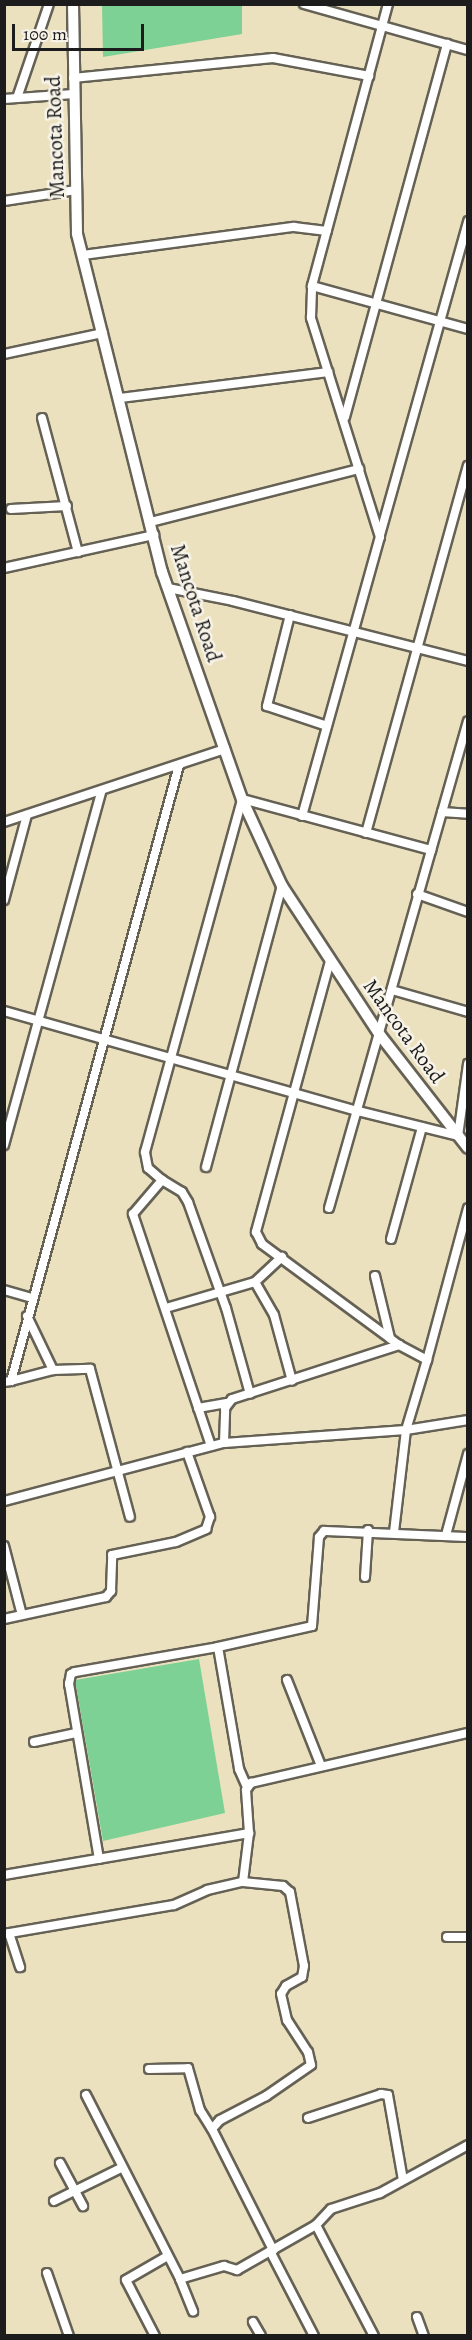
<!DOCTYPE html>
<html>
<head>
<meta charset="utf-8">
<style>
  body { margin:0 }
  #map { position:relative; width:472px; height:2340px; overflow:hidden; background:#ece1bf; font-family:Alegreya,serif }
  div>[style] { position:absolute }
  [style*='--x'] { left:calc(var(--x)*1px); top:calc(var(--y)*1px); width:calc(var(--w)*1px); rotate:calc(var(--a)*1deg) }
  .green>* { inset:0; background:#7dd194 }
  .roads { filter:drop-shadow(2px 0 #656155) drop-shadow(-2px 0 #656155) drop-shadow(0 2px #656155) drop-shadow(0 -2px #656155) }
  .street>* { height:8px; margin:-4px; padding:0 4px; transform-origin:4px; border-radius:4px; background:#fff }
  .secondary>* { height:10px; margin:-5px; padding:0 5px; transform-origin:5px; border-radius:5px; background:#fff }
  span { translate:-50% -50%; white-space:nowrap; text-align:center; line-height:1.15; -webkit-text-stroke:5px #f7f3e8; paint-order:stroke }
  .street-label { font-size:21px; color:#1c1c1c }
  .frame { position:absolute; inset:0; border:6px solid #1c1c1c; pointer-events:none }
  .scale { position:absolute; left:12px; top:24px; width:132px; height:27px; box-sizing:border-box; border:3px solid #1c1c1c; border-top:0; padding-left:8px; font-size:18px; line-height:21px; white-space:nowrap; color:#1c1c1c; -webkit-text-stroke:4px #f7f3e8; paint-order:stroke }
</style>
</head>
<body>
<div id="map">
  <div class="green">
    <i style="clip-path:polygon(102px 5px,242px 5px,242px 34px,103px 57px)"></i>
    <i style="clip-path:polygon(199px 1659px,225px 1813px,103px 1841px,75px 1680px)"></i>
  </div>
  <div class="roads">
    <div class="street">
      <i style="--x:304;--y:4;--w:170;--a:15.7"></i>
      <i style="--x:388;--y:4;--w:292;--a:105.1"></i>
      <i style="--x:312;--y:286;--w:162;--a:15.4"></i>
      <i style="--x:73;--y:78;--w:201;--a:-5.7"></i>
      <i style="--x:273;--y:58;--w:98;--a:10.6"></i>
      <i style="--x:17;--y:98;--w:99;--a:-71.2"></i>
      <i style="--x:4;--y:99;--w:70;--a:-4.1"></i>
      <i style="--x:4;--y:201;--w:73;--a:-8.7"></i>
      <i style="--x:83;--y:255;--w:213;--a:-7.6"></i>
      <i style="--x:294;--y:227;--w:33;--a:7"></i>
      <i style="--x:4;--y:354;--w:101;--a:-12"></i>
      <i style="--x:120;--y:398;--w:210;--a:-7.1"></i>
      <i style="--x:345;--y:417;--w:387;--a:-74.7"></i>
      <i style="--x:42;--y:418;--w:139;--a:75"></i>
      <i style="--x:11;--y:509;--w:56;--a:-3.1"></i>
      <i style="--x:151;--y:522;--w:215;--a:-14.3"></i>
      <i style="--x:380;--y:535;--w:326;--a:-74.3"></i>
      <i style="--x:4;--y:568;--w:154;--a:-12.4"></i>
      <i style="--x:168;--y:588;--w:66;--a:11.3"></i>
      <i style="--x:233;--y:601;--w:243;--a:14.3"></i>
      <i style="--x:290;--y:615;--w:94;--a:104.2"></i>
      <i style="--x:267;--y:706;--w:63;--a:18.4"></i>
      <i style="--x:442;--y:812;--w:26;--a:4"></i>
      <i style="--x:302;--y:816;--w:290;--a:-74.4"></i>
      <i style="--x:380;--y:537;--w:230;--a:-107.5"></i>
      <i style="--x:311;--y:318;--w:32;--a:-88"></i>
      <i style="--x:4;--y:822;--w:233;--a:-18.3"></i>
      <i style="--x:366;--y:833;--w:381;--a:-74.5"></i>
      <i style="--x:417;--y:894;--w:54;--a:19.4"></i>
      <i style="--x:4;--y:900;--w:88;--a:-74.9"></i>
      <i style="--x:330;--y:961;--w:281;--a:105.3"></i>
      <i style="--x:256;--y:1232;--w:13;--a:63"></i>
      <i style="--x:262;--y:1244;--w:170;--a:36.4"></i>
      <i style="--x:399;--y:1345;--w:32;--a:28"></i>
      <i style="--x:427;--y:1360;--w:73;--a:106.7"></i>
      <i style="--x:406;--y:1430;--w:103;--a:96.7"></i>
      <i style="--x:392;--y:990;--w:79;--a:16.1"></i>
      <i style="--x:4;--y:1011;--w:368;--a:15.8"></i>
      <i style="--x:358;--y:1111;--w:103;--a:14"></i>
      <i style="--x:458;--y:1136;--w:73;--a:-82.1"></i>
      <i style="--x:4;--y:1145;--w:366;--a:-74.6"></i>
      <i style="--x:206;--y:1167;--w:291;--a:-74.9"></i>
      <i style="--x:162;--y:1180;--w:23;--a:31"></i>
      <i style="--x:182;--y:1192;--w:12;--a:59"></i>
      <i style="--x:188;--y:1202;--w:113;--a:70.3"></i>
      <i style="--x:226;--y:1308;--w:89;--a:74.4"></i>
      <i style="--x:329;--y:1208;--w:506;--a:-74.07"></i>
      <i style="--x:391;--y:1239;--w:116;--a:-74.5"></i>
      <i style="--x:375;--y:1276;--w:64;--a:76.4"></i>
      <i style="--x:255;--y:1282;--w:37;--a:-43"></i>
      <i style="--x:4;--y:1290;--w:29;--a:16"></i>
      <i style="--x:166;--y:1308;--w:93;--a:-16.3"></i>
      <i style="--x:255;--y:1282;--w:38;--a:60"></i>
      <i style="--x:274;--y:1315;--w:68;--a:74.7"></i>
      <i style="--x:27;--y:1316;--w:60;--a:64.3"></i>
      <i style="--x:427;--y:1360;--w:157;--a:-74.9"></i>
      <i style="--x:11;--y:1381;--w:43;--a:-14.7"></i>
      <i style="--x:53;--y:1370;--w:37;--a:-2"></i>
      <i style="--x:90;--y:1369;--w:153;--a:74.9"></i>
      <i style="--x:4;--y:1382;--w:7;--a:-8"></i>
      <i style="--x:11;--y:1381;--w:638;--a:-74.74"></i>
      <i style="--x:198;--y:1408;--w:29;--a:-10"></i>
      <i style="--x:224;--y:1443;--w:35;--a:-88"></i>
      <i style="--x:225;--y:1408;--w:11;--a:-52"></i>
      <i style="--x:232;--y:1399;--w:176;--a:-17.9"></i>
      <i style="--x:211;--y:1446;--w:245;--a:-108.6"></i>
      <i style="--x:133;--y:1214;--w:45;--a:-49.5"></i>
      <i style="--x:162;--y:1180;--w:18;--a:-139"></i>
      <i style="--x:148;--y:1168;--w:16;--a:-101"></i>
      <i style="--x:145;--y:1152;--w:366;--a:-74.6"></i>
      <i style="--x:242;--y:799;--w:196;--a:15.1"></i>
      <i style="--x:4;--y:1501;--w:228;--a:-14.8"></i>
      <i style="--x:224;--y:1443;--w:182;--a:-4.1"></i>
      <i style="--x:406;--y:1430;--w:63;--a:-9.2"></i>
      <i style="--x:446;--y:1535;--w:84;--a:-74.8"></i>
      <i style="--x:4;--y:1546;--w:71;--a:75.4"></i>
      <i style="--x:365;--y:1577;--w:47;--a:-86.3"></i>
      <i style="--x:4;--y:1619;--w:104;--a:-12.2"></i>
      <i style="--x:106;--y:1597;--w:8;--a:-50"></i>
      <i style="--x:111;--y:1591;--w:36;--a:-88"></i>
      <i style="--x:112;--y:1555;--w:65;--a:-11.5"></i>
      <i style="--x:176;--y:1542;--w:33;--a:-23"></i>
      <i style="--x:206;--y:1529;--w:13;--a:-72"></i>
      <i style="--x:210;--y:1517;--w:69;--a:-109.5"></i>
      <i style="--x:218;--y:1647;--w:96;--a:-12.6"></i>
      <i style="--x:312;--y:1626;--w:89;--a:-85.5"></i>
      <i style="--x:319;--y:1537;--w:8;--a:-50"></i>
      <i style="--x:324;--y:1531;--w:144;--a:2.4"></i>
      <i style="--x:287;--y:1680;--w:92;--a:68.4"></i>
      <i style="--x:34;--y:1742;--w:43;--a:-12.1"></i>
      <i style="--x:99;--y:1859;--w:178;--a:-99.7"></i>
      <i style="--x:69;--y:1684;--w:10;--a:-79"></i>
      <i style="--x:71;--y:1674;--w:4;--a:-27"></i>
      <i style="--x:75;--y:1672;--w:145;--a:-9.9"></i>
      <i style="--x:218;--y:1647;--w:124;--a:80.2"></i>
      <i style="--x:239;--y:1769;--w:20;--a:66"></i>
      <i style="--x:4;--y:1875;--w:249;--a:-9.7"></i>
      <i style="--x:243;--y:1882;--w:40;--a:5.7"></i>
      <i style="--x:283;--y:1886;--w:9;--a:41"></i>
      <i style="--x:290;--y:1892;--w:75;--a:79.3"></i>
      <i style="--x:304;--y:1966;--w:11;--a:100"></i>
      <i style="--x:302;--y:1977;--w:18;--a:151"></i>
      <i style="--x:286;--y:1986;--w:9;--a:122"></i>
      <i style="--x:281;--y:1994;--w:27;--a:77"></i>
      <i style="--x:287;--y:2020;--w:38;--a:57"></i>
      <i style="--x:308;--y:2052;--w:13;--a:77"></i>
      <i style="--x:311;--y:2065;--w:55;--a:145.4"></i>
      <i style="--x:266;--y:2096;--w:52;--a:152.4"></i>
      <i style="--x:220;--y:2120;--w:12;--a:132"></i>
      <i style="--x:212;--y:2129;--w:136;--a:63.2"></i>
      <i style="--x:9;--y:1933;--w:36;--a:72"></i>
      <i style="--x:4;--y:1934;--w:172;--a:-9.7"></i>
      <i style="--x:174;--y:1905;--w:36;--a:-24"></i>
      <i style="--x:207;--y:1890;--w:37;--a:-13"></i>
      <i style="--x:243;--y:1882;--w:49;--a:-83"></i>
      <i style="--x:249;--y:1833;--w:43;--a:-94"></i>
      <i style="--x:246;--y:1790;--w:9;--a:-54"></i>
      <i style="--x:251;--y:1783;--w:223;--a:-13"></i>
      <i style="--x:447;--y:1937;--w:21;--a:0"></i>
      <i style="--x:149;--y:2069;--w:39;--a:-1"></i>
      <i style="--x:188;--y:2068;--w:44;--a:74.1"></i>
      <i style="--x:200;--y:2110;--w:22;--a:58"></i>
      <i style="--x:86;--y:2095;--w:207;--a:62.9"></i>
      <i style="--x:180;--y:2279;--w:46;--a:-16.5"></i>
      <i style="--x:224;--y:2266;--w:14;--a:17"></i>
      <i style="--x:237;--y:2270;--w:91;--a:-29.7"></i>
      <i style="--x:316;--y:2225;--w:22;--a:-47"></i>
      <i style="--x:331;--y:2209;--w:52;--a:-18.1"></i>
      <i style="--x:380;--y:2193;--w:100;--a:-28.6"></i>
      <i style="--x:308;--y:2118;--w:77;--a:-18.2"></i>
      <i style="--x:381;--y:2094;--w:7;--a:8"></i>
      <i style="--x:388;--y:2095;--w:86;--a:80"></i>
      <i style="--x:60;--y:2163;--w:49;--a:61.9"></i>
      <i style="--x:54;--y:2201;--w:75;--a:-26.2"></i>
      <i style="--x:316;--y:2225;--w:125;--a:62.4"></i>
      <i style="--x:270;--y:2251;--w:96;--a:62.6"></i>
      <i style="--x:47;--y:2273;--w:67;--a:70.8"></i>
      <i style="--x:180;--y:2279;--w:35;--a:68"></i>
      <i style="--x:417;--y:2317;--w:20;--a:70"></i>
      <i style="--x:253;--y:2322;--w:16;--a:60"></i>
      <i style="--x:155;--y:2336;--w:63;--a:-117.4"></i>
      <i style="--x:126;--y:2280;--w:46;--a:-29.9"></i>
    </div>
    <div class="secondary">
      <i style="--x:73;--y:4;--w:230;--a:89"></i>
      <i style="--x:77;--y:234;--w:349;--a:75.9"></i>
      <i style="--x:162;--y:572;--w:241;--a:70.6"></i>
      <i style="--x:242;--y:799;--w:96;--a:65.3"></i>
      <i style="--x:282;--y:886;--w:178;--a:56.7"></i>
      <i style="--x:380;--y:1035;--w:143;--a:52.1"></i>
    </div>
  </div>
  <div class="street-label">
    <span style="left:55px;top:137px;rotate:-92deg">Mancota Road</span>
    <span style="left:196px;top:603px;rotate:72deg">Mancota Road</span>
    <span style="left:404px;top:1031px;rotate:54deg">Mancota Road</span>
  </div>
  <div class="frame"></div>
  <div class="scale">100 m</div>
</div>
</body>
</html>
